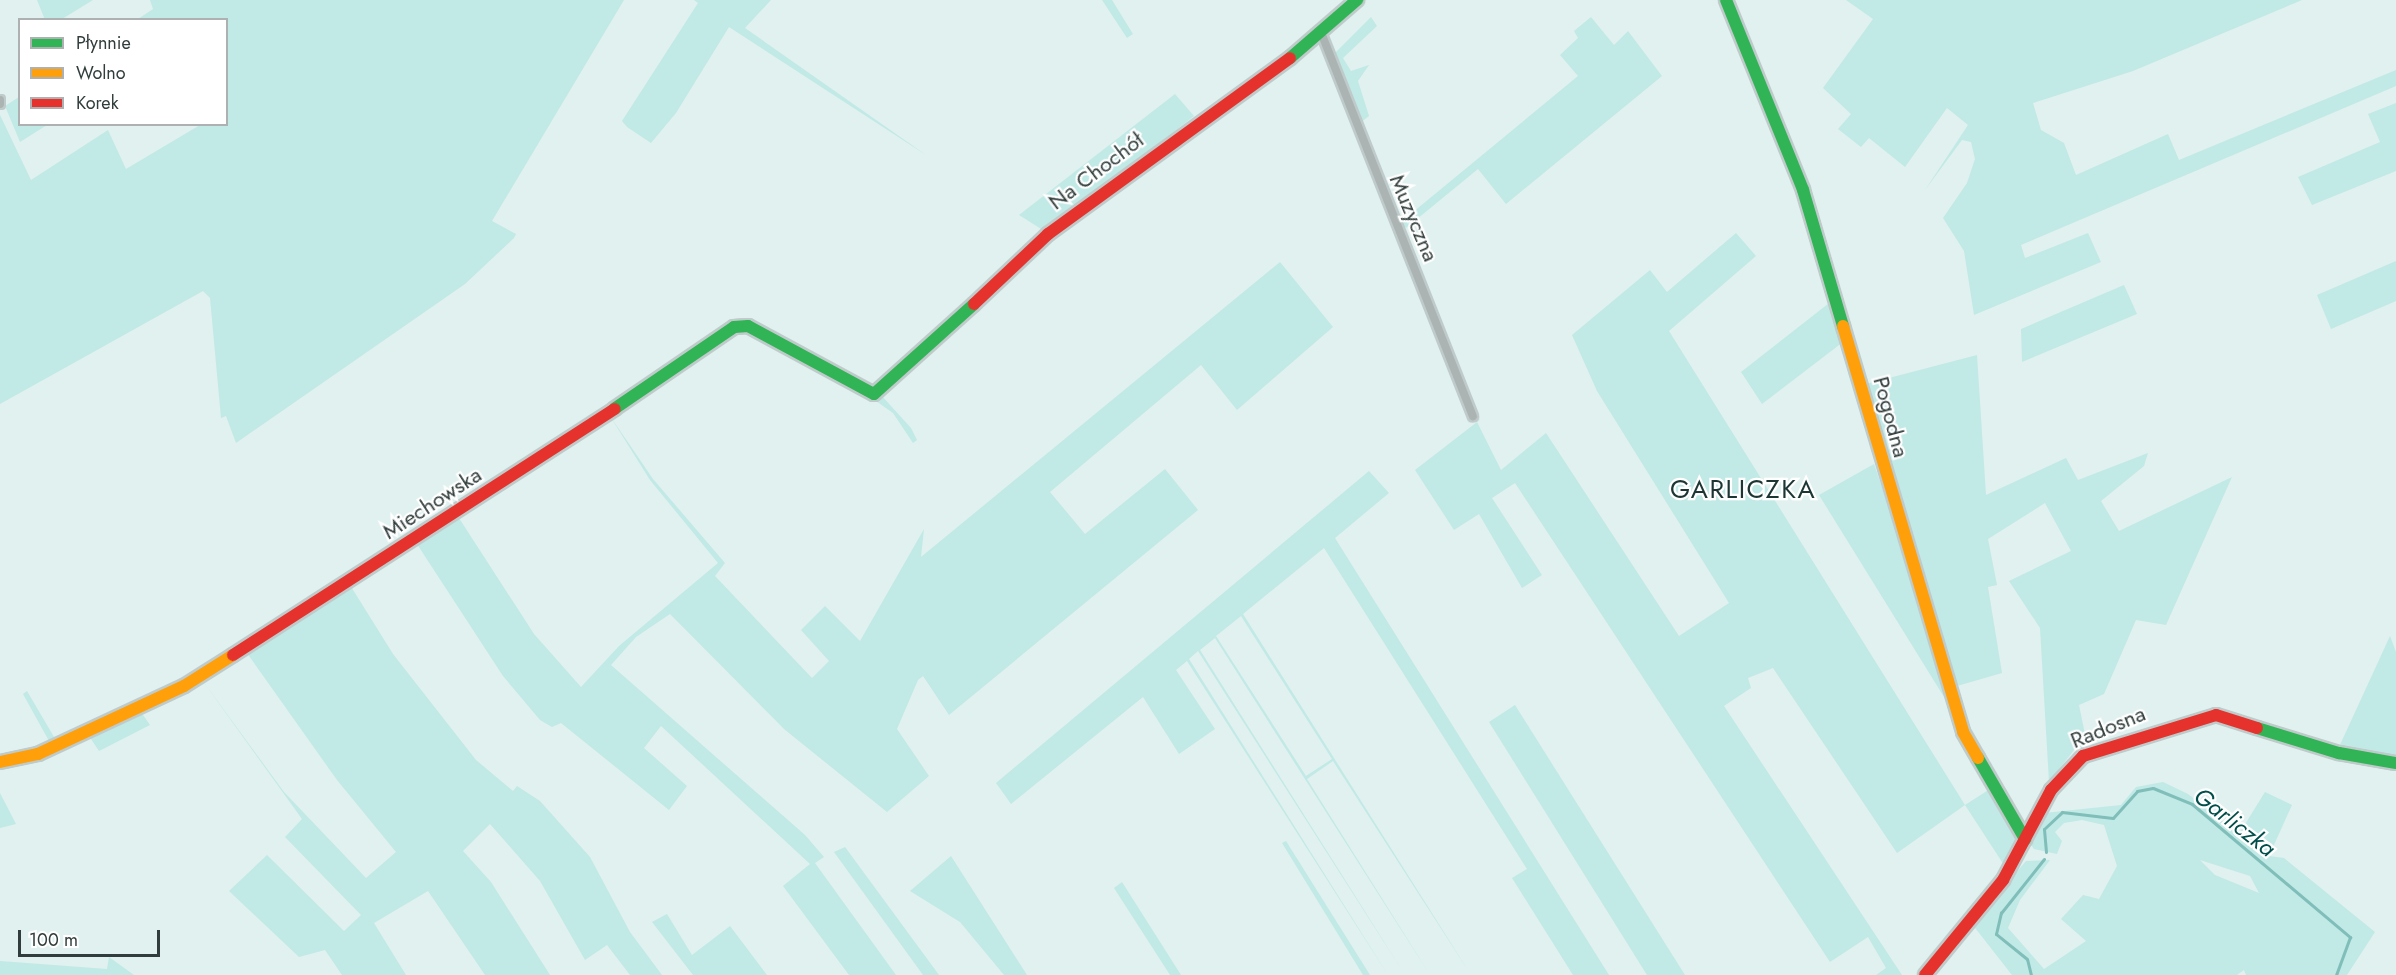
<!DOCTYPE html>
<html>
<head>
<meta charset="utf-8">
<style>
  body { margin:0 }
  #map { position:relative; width:2396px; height:975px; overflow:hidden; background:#e0f1ef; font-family:Jost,sans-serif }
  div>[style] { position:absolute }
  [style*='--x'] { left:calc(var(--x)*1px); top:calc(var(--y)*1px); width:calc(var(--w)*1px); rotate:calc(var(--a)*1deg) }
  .green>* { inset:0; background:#c1e9e6 }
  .stream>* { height:3px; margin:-1.5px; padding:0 1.5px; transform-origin:1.5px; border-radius:1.5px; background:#80beba }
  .roads { filter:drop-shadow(2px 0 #bfcbca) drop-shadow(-2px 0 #bfcbca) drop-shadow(0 2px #bfcbca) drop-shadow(0 -2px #bfcbca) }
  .street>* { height:8px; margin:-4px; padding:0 4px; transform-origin:4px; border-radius:4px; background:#abb4b3 }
  .fast>* { height:12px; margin:-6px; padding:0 6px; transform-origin:6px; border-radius:6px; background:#30b455 }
  .slow>* { height:12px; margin:-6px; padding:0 6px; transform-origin:6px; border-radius:6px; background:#ff9f0a }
  .jam>* { height:12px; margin:-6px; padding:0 6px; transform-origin:6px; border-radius:6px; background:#e5322d }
  span { translate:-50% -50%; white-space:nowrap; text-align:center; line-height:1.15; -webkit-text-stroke:4.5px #fff; paint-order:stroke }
  .street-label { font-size:22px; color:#313d3c }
  .water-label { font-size:24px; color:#004e4a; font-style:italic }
  .quarter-label { font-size:26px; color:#1c3634; letter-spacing:1.5px }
  .legend { position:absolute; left:18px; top:18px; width:210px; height:108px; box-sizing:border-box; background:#fff; border:2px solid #adb1b1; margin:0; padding:8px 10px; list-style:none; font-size:18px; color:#313d3c }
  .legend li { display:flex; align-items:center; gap:12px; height:30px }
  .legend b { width:30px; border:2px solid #adb1b1 }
  .scale { position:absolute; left:18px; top:930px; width:142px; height:27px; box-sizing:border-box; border:3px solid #313d3c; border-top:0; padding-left:8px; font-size:18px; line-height:21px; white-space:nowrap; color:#313d3c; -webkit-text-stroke:4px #fff; paint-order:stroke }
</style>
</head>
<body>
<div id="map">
  <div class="green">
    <i style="clip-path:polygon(37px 0,93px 0,62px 19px,45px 20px)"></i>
    <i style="clip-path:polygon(150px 0,624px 0,492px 221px,516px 234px,514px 238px,465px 284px,236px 443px,226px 416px,221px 418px,210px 298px,203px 291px,0 404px,0 115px,31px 180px,108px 130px,126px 169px,200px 125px,226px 124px,226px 20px,138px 19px,153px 9px)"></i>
    <i style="clip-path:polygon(694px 0,771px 0,745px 28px,926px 155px,729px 27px,676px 113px,651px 143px,627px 127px,622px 121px,698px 3px)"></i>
    <i style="clip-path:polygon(1102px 0,1112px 0,1133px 34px,1127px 38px)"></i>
    <i style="clip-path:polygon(1846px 0,2302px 0,2133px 71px,2033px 103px,2041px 130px,2064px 143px,2076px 175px,2168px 134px,2179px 160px,2396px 70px,2396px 86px,2021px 245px,2025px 258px,2088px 233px,2101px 262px,1974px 315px,1964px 251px,1943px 218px,1967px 183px,1975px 159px,1971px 142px,1962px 140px,1925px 190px,1968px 125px,1947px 108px,1905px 167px,1869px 138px,1861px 147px,1838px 129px,1851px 114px,1823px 88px,1873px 19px)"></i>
    <i style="clip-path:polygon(1371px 17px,1377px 26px,1343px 58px,1351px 71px,1369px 65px,1358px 81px,1369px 116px,1360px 123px,1334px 54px)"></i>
    <i style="clip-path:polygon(1591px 17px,1614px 45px,1628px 31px,1662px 76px,1506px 204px,1478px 169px,1406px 228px,1401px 222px,1578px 76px,1560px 55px,1578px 38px,1574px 31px)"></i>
    <i style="clip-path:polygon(1175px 94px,1194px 116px,1046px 232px,1019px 215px)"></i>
    <i style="clip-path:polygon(19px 97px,20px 124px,47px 125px,20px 142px,5px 106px)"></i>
    <i style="clip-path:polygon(2396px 103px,2396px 171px,2312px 205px,2298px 177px,2380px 142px,2368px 114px)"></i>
    <i style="clip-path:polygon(1736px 233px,1756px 256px,1669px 331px,1965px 805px,1990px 789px,2018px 835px,2018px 847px,2004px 865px,1965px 805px,1897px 853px,1773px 668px,1748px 678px,1751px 688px,1724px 706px,1902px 975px,1876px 975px,1886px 968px,1868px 937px,1830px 962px,1515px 483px,1492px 498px,1542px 575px,1522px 588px,1479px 514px,1454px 530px,1415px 470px,1477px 422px,1501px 470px,1546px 433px,1679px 636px,1729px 603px,1597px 391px,1572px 335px,1650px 270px,1667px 292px)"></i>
    <i style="clip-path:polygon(2396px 261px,2396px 301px,2331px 329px,2317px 295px)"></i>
    <i style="clip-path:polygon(1280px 262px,1333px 327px,1237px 410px,1201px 365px,1050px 492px,1085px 534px,1165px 469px,1198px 510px,949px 715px,923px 676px,918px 680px,897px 729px,929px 776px,887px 812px,784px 729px,670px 614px,636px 637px,611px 665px,805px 835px,824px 857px,815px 863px,896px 975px,849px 975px,783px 886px,810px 864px,661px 726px,644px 748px,687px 786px,669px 810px,561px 723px,552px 727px,540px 720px,503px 676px,415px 541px,457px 515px,534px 634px,581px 687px,619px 646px,718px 563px,650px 480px,610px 416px,653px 479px,725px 563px,715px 576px,812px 678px,829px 661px,801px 630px,825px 606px,860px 641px,924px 529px,921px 557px)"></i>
    <i style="clip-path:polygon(2124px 285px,2137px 314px,2022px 362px,2021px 329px)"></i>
    <i style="clip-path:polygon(1833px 300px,1843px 342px,1762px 404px,1741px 372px)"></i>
    <i style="clip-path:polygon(1977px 355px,1986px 495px,2066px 458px,2078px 480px,2148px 453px,2144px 466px,2101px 501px,2119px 531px,2232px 477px,2166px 625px,2136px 620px,2104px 694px,2079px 705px,2087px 744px,2074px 750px,2049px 782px,2040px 628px,2009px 581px,2071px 551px,2045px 503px,1988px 539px,1997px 585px,1988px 587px,2002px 673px,1957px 686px,1903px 524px,1866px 384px)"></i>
    <i style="clip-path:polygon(881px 395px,911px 428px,917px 440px,913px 443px,893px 413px,876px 401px)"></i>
    <i style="clip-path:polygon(1874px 464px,1928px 619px,1949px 705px,1819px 495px)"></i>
    <i style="clip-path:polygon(evenodd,1369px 471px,1389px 493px,1335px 538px,1609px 975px,1573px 975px,1512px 878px,1527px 869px,1324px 548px,1243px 614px,1471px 975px,1333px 761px,1307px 779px,1430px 975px,1215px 638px,1200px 650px,1405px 975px,1198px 651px,1189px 659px,1388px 975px,1187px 661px,1176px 670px,1215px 729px,1179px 754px,1143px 697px,1011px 804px,996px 783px,1369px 471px,1241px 616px,1332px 759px,1306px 776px,1216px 636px,1241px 616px)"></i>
    <i style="clip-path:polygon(350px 585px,393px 654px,476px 760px,513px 791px,517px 786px,540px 801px,590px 857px,630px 932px,662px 975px,630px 975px,607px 945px,585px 960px,540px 881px,490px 824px,463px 851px,491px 882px,550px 975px,485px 975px,428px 891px,374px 923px,406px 975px,342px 975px,325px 950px,299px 957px,229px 891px,267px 855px,344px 931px,361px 915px,285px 837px,302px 819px,202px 680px,284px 792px,366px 878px,396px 852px,337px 780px,247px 653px)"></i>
    <i style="clip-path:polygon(2390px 636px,2396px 652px,2396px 758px,2339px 747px)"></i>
    <i style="clip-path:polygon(27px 691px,57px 742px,47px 747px,49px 741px,23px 694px)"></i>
    <i style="clip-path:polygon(1515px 705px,1685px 975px,1647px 975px,1489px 722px)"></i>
    <i style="clip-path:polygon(141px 712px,150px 725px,99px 751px,89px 736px)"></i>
    <i style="clip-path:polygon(evenodd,2163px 782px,2188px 794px,2239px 834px,2265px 792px,2292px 805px,2269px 856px,2284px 858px,2375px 932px,2347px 975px,2246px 975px,2244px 970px,2237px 975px,2012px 975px,1972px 924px,2026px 861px,2050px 860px,2020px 900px,2008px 928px,2044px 969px,2086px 941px,2061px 919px,2083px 895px,2099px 899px,2117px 866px,2104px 825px,2082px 820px,2064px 823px,2055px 832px,2062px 841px,2057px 854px,2034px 849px,2029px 842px,2044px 813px,2121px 805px,2136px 787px,2163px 782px,2200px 860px,2250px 876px,2259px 893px,2215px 875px,2200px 860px)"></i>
    <i style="clip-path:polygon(0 793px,16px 824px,0 828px)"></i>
    <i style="clip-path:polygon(1286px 841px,1370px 975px,1363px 975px,1282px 843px)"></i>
    <i style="clip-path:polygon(845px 847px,939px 975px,923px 975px,834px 852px)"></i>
    <i style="clip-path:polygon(951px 856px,1027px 975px,1004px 975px,960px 922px,910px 891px)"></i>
    <i style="clip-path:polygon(1122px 882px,1181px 975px,1170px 975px,1114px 888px)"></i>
    <i style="clip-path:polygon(667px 914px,692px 955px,730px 926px,767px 975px,693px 975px,652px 922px)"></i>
    <i style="clip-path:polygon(109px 957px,134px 975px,0 975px,0 961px,107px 969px)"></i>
  </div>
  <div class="stream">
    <i style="--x:2046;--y:852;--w:23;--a:-95"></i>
    <i style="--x:2044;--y:829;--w:25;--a:-43"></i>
    <i style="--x:2062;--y:812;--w:51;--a:6.7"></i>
    <i style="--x:2113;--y:818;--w:36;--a:-48"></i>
    <i style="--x:2137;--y:791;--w:16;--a:-11"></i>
    <i style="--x:2153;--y:788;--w:42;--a:22.3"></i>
    <i style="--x:2192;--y:804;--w:207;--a:40.1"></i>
    <i style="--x:2350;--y:937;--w:40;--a:110.2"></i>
    <i style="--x:2031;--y:975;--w:16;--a:-104"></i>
    <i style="--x:2027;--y:959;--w:40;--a:-141"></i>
    <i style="--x:1996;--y:934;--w:22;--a:-77"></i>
    <i style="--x:2001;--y:913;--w:69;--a:-51.5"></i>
  </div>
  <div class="roads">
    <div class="street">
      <i style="--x:1322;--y:35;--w:410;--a:68.4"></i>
      <i style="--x:0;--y:100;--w:4;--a:90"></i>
    </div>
    <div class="fast">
      <i style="--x:1726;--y:0;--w:205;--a:67.9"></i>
      <i style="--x:1803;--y:190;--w:142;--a:73.6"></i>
      <i style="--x:1290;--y:58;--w:89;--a:-40.9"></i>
      <i style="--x:614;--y:409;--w:145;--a:-34.3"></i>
      <i style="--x:734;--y:327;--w:14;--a:-4"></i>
      <i style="--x:748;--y:326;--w:143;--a:28.4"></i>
      <i style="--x:874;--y:394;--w:135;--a:-42"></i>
      <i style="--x:2257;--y:728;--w:86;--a:17"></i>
      <i style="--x:2339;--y:753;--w:58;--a:10"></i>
      <i style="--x:1978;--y:758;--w:94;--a:59.9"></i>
    </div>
    <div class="slow">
      <i style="--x:1843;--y:326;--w:423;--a:73.5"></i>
      <i style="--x:1963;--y:732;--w:30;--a:60"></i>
      <i style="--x:0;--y:762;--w:39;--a:-12"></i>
      <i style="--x:38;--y:754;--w:161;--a:-25"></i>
      <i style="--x:184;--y:686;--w:58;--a:-32.3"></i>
    </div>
    <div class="jam">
      <i style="--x:974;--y:304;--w:102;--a:-43.4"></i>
      <i style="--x:1048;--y:234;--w:299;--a:-36"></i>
      <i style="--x:233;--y:655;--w:454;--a:-32.8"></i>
      <i style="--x:1925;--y:975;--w:123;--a:-50.6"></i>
      <i style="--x:2003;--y:880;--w:102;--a:-61.9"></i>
      <i style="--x:2051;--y:790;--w:47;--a:-46.7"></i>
      <i style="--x:2083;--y:756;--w:139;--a:-17.1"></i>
      <i style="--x:2216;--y:715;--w:43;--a:17.6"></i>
    </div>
  </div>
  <div class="street-label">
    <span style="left:1096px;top:171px;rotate:-37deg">Na Chochół</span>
    <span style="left:1414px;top:218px;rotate:67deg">Muzyczna</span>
    <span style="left:1891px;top:417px;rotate:75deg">Pogodna</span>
    <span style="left:432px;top:503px;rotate:-33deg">Miechowska</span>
    <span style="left:2108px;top:727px;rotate:-22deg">Radosna</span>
  </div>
  <div class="water-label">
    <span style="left:2235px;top:822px;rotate:38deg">Garliczka</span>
  </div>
  <div class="quarter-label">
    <span style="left:1743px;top:490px">GARLICZKA</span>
  </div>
  <ul class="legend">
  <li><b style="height:8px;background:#30b455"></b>Płynnie</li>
  <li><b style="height:8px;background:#ff9f0a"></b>Wolno</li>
  <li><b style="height:8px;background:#e5322d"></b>Korek</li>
  </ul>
  <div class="scale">100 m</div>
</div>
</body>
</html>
